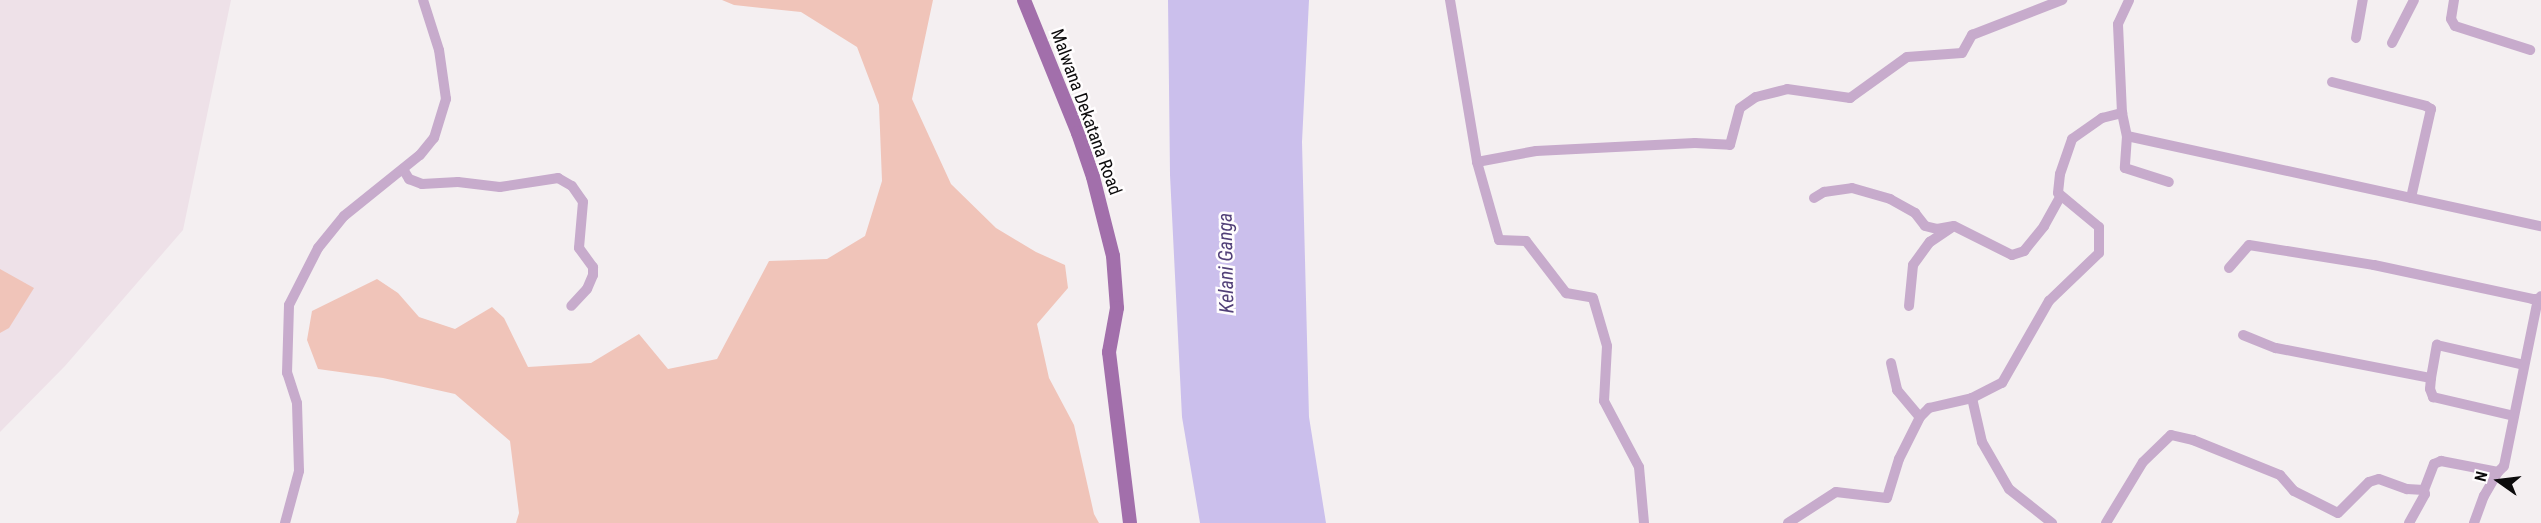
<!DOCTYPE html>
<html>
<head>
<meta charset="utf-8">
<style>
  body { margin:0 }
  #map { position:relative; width:2541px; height:523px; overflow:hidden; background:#f4eff1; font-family:"Roboto Condensed",sans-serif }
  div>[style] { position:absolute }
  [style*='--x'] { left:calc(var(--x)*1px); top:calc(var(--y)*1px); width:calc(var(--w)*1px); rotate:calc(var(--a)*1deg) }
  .built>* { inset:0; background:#eee1e8 }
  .green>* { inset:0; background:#f0c4b9 }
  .water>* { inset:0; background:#cbbfec }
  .minor>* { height:10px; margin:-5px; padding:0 5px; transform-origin:5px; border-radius:5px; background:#c7abcc }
  .major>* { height:14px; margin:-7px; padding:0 7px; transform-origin:7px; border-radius:7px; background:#a26fab }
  span { translate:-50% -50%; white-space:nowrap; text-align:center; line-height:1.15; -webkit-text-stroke:5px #fffdfe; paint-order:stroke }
  .street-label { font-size:18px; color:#0c0b0c }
  .water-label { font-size:20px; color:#524078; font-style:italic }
  .north { position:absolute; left:2469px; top:451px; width:60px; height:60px; -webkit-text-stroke:4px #fffdfe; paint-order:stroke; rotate:284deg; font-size:16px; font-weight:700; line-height:24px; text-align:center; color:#0c0b0c }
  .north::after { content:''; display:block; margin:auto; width:21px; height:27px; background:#0c0b0c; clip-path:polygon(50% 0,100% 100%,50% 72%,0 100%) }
</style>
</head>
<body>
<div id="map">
  <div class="built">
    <i style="clip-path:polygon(0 0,231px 0,183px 230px,65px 366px,0 432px)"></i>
  </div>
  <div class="green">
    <i style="clip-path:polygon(722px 0,933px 0,912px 99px,951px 184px,996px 228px,1036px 252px,1065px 265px,1068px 288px,1037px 324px,1049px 378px,1074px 425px,1094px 514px,1099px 523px,516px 523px,519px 513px,510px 441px,455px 394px,383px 378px,318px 369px,307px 340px,312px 311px,377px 279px,398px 293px,419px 317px,455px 329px,492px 307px,504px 318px,528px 367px,591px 363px,639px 334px,668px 369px,717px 359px,769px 261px,827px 259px,865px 236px,882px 181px,879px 105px,857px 47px,801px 12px,734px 5px)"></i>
    <i style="clip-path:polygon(0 269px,34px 288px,9px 328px,0 333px)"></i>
  </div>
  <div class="water">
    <i style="clip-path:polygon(1168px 0,1309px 0,1302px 142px,1309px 417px,1326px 523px,1200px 523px,1182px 417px,1170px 175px)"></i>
  </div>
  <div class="minor">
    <i style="--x:1450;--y:0;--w:164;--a:80.5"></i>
    <i style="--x:1477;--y:162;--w:81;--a:74.2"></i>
    <i style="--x:1499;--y:240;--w:27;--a:2"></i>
    <i style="--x:1526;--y:241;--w:66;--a:52.4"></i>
    <i style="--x:1566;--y:293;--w:27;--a:10"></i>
    <i style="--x:1593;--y:298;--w:50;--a:73.7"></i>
    <i style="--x:1607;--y:346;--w:55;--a:93.1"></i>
    <i style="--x:1604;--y:401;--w:75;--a:62.1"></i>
    <i style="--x:1639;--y:467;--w:56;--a:84.9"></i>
    <i style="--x:2454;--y:0;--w:19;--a:99"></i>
    <i style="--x:2451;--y:19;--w:8;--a:60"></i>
    <i style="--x:2455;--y:26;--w:79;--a:17.7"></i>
    <i style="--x:2356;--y:38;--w:39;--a:-80"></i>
    <i style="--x:2392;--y:43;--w:48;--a:-62.9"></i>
    <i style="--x:2332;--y:82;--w:97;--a:14.3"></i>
    <i style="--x:2426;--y:106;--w:6;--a:31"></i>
    <i style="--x:2431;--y:109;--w:91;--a:102.7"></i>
    <i style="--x:2122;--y:113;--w:89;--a:-92.6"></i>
    <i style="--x:2118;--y:24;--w:26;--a:-65"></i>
    <i style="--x:2127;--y:136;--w:424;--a:12.3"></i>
    <i style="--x:1477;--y:162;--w:60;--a:-10.6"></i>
    <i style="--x:1536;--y:151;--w:159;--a:-2.9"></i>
    <i style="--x:1695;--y:143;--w:35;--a:3"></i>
    <i style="--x:1730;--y:145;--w:38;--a:-75"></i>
    <i style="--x:1740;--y:108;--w:19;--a:-35"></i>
    <i style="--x:1756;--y:97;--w:32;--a:-14"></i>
    <i style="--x:1787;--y:89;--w:64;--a:8.1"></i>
    <i style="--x:1850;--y:98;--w:70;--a:-35.7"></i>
    <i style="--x:1907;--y:57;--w:55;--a:-4.2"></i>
    <i style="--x:1962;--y:53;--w:21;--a:-61"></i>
    <i style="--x:1972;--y:35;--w:97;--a:-21.3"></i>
    <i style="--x:403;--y:169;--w:12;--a:59"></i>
    <i style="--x:409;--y:179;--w:14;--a:21"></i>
    <i style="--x:422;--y:184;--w:36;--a:-3"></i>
    <i style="--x:458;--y:182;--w:42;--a:6.8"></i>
    <i style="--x:500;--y:187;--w:59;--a:-8.8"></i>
    <i style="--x:558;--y:178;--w:16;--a:30"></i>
    <i style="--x:572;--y:186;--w:19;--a:55"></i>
    <i style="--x:583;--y:202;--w:46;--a:95"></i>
    <i style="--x:579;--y:248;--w:24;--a:54"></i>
    <i style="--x:593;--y:267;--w:8;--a:90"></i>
    <i style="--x:593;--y:275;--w:15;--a:113"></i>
    <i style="--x:587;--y:289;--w:23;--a:133"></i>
    <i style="--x:1814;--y:198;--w:12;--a:-31"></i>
    <i style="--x:1824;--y:192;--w:28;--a:-8"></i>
    <i style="--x:1852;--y:188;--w:40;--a:16"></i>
    <i style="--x:1890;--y:199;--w:29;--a:29"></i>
    <i style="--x:1915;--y:213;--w:16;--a:52"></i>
    <i style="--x:1925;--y:226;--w:12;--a:14"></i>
    <i style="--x:1937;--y:229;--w:17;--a:-10"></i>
    <i style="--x:1954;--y:226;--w:65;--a:26.6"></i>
    <i style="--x:2012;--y:255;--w:13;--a:-18"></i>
    <i style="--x:2024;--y:251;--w:32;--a:-51"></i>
    <i style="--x:2044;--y:226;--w:33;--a:-61"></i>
    <i style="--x:2229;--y:268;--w:30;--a:-49"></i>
    <i style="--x:2249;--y:245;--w:127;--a:9.1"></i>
    <i style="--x:2374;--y:265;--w:162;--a:12.1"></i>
    <i style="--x:2532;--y:299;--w:6;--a:0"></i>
    <i style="--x:2538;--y:299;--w:4;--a:-45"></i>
    <i style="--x:1909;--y:306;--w:41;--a:-84.4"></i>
    <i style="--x:1913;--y:265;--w:29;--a:-54"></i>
    <i style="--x:1930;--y:242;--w:25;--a:-34"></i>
    <i style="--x:2243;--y:335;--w:35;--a:22"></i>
    <i style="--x:2276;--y:348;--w:158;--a:11"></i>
    <i style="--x:2431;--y:378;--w:11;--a:95"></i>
    <i style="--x:2430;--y:389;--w:9;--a:69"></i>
    <i style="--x:2433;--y:397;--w:83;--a:13.2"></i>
    <i style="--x:1891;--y:363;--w:28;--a:77"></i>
    <i style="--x:1897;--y:390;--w:35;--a:50"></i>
    <i style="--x:2431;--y:378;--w:34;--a:-80"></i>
    <i style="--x:2437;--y:345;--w:89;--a:12.9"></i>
    <i style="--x:1972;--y:398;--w:45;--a:77.2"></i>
    <i style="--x:1982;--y:442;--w:54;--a:60.1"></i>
    <i style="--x:2009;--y:489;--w:55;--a:38.3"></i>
    <i style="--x:285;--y:523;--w:54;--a:-74.9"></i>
    <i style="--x:299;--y:471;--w:68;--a:-91.7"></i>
    <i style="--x:297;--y:403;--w:32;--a:-108"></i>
    <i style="--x:287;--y:373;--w:68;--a:-88.3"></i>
    <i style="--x:289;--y:305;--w:64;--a:-63"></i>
    <i style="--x:318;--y:248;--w:41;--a:-50.9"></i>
    <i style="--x:344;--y:216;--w:97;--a:-38.8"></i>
    <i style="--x:420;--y:155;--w:22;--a:-51"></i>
    <i style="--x:434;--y:138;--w:41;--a:-72.9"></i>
    <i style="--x:446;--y:99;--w:49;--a:-98.1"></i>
    <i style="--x:439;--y:50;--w:52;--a:-107.7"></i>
    <i style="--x:1788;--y:523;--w:57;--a:-32.9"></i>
    <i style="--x:1836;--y:492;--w:51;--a:6.7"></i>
    <i style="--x:1887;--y:498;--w:41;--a:-72.9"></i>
    <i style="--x:1899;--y:459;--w:47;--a:-63.4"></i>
    <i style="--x:1920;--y:417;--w:13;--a:-45"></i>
    <i style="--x:1929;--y:408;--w:44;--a:-13.1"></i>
    <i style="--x:1972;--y:398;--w:34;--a:-27"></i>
    <i style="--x:2002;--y:383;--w:95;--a:-60.2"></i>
    <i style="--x:2049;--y:301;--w:69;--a:-43.8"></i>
    <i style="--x:2099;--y:253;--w:26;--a:-90"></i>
    <i style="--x:2099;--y:227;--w:53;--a:-140.3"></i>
    <i style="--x:2058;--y:193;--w:19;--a:-84"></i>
    <i style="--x:2060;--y:174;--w:37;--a:-71"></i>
    <i style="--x:2072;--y:139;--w:37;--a:-35"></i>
    <i style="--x:2102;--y:118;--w:21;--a:-14"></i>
    <i style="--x:2122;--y:113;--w:24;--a:78"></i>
    <i style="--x:2127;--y:136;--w:32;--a:94"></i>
    <i style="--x:2125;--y:168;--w:46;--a:17.7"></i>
    <i style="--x:2106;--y:523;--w:71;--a:-58.8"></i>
    <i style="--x:2143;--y:462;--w:39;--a:-44"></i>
    <i style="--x:2171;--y:435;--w:23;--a:13"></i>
    <i style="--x:2193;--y:440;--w:94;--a:21.9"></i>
    <i style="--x:2280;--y:475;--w:21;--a:49"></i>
    <i style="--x:2294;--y:491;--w:49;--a:26.6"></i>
    <i style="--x:2338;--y:513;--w:44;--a:-45"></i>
    <i style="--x:2369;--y:482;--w:10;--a:-17"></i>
    <i style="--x:2379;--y:479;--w:30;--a:20"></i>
    <i style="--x:2407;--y:489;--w:17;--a:3"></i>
    <i style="--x:2424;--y:490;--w:28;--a:-69"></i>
    <i style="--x:2434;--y:464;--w:8;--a:-23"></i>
    <i style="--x:2441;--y:461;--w:58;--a:10.9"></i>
    <i style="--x:2498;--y:472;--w:8;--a:-45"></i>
    <i style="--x:2504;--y:466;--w:170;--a:-78.5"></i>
    <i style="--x:2409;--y:523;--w:33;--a:-61"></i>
    <i style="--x:2425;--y:494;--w:4;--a:-104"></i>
    <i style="--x:2474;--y:523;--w:29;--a:-70"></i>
    <i style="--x:2484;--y:496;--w:28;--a:-60"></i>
  </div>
  <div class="major">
    <i style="--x:1024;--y:0;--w:144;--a:67.9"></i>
    <i style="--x:1078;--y:133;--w:46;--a:71.2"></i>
    <i style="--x:1093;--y:177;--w:81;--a:75.8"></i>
    <i style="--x:1113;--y:256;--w:52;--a:85.6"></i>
    <i style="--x:1117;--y:308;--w:45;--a:100.3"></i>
    <i style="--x:1109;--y:352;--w:172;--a:83"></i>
  </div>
  <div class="street-label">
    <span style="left:1086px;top:112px;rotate:70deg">Malwana Dekatana Road</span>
  </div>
  <div class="water-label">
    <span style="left:1226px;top:263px;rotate:-91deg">Kelani Ganga</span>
  </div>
  <div class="north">N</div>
</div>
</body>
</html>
